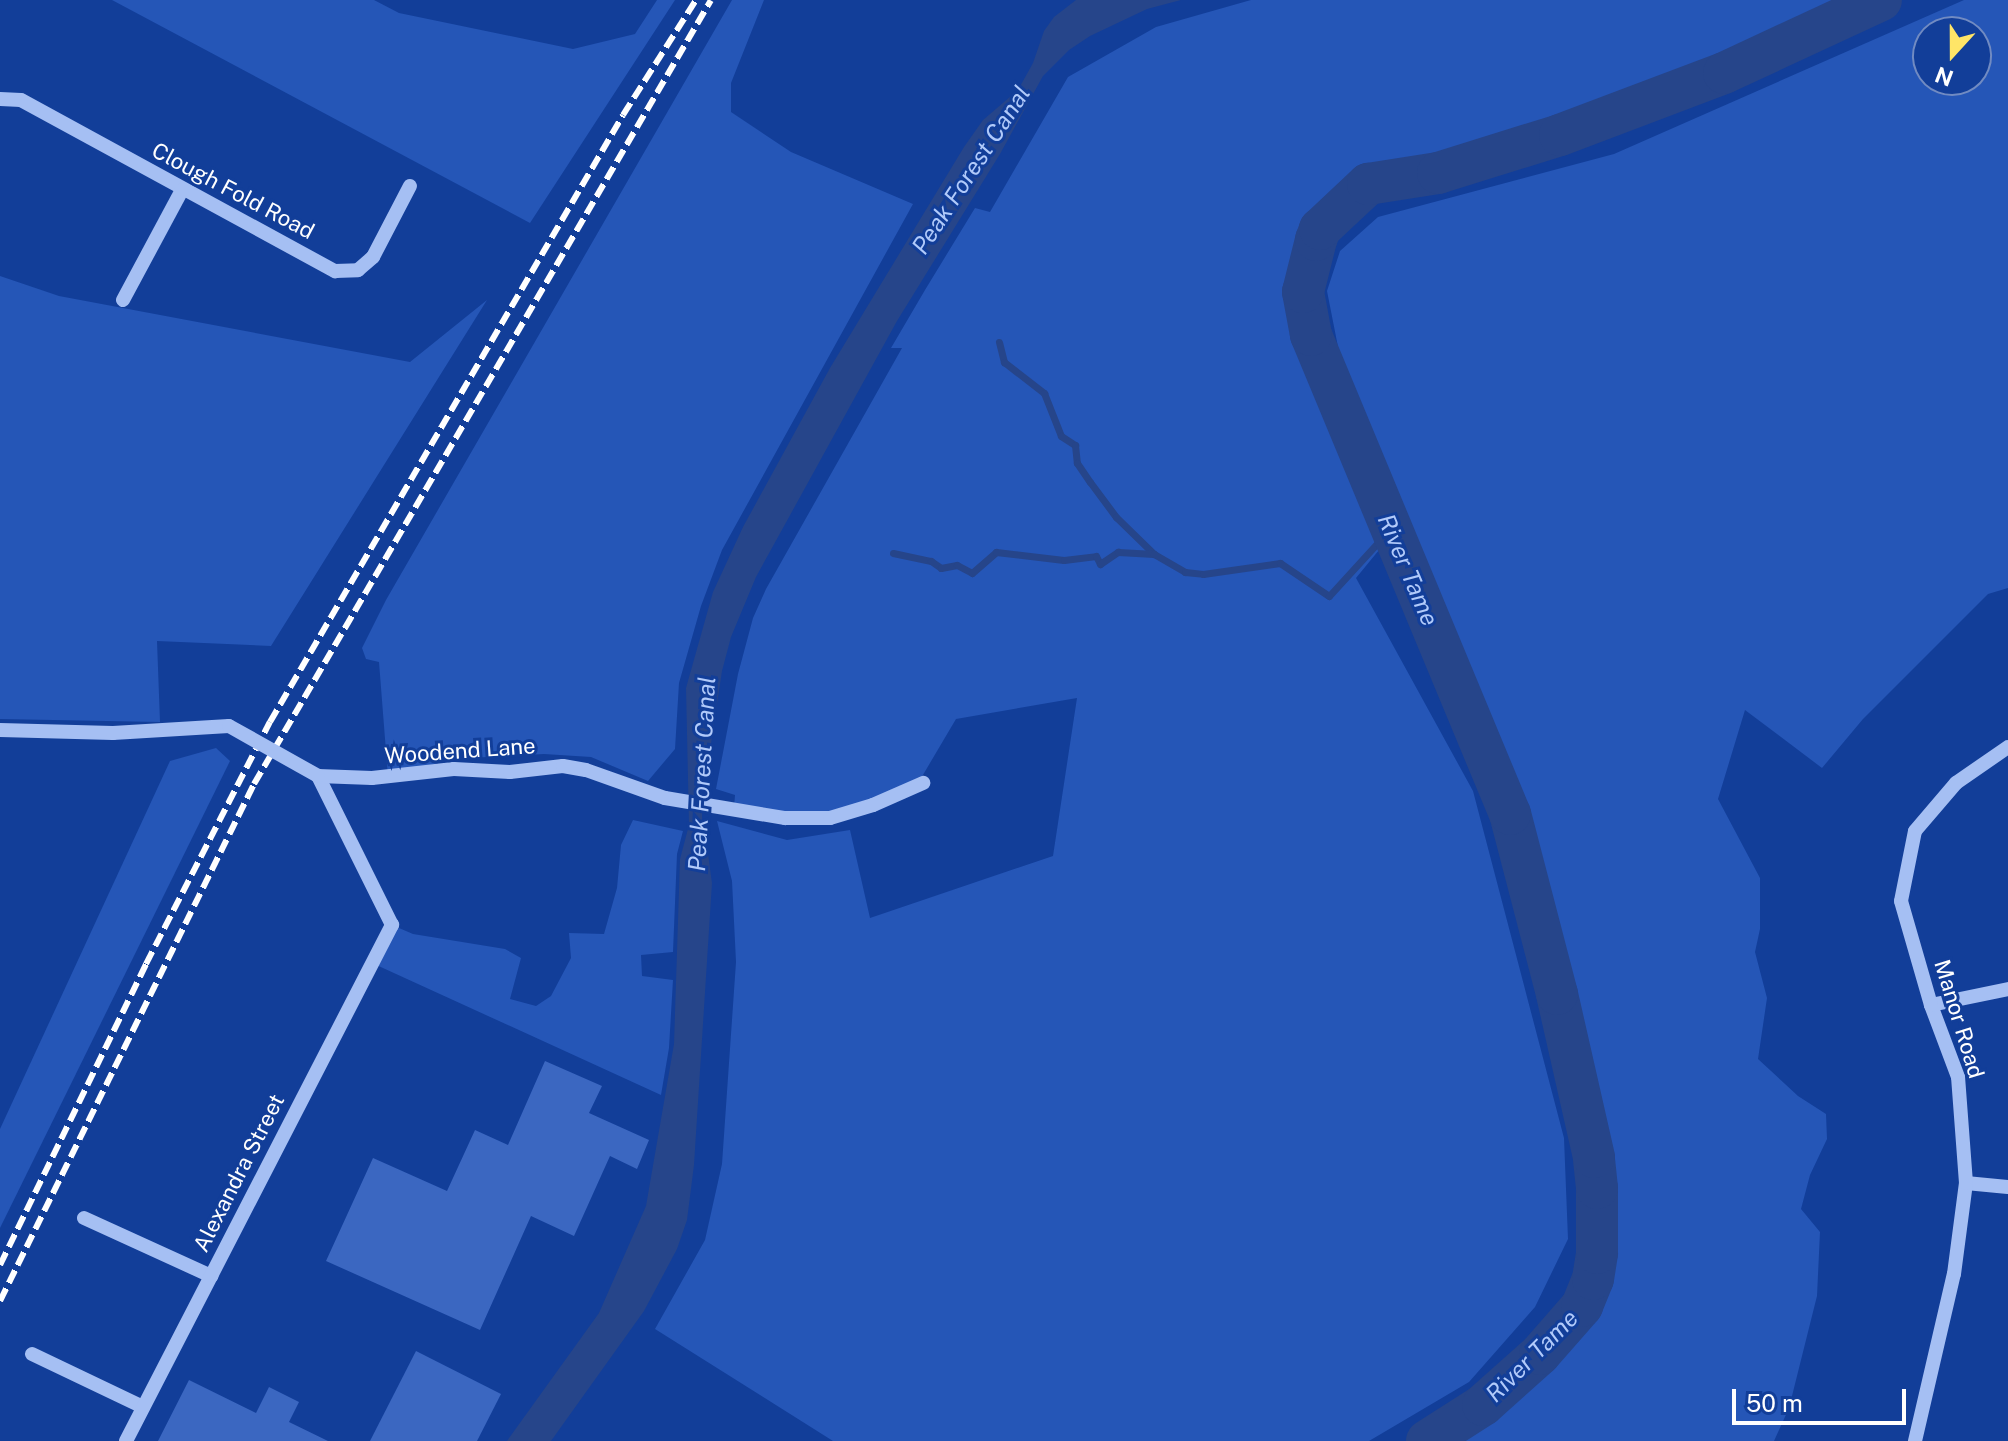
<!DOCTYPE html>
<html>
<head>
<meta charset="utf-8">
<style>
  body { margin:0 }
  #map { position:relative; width:2008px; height:1441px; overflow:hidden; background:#123e99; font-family:"Public Sans",sans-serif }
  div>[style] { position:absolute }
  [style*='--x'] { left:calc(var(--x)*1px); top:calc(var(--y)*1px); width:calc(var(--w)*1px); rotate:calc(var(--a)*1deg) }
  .green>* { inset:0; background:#2556b7 }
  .water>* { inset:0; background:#26458a }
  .stream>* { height:7px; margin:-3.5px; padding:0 3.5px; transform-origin:3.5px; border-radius:3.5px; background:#26458a }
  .river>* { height:42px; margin:-21px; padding:0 21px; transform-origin:21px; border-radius:21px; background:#26458a }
  .building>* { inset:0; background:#3b67c1 }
  .minor>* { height:14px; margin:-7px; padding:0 7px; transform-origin:7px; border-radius:7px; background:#a5bff3 }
  .rail>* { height:6px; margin-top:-3px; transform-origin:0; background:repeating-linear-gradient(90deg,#fff 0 14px,transparent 0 20px) }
  .minor-bridge>* { height:14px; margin:-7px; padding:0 7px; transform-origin:7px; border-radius:7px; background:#a5bff3 }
  span { translate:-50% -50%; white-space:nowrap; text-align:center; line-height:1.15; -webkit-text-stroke:6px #123e99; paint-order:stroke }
  .street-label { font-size:22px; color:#fff }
  .water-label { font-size:24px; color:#b1cafa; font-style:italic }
  .north { position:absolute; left:1912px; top:16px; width:80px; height:80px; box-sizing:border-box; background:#123e99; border:2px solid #718bc2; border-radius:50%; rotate:201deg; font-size:22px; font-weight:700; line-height:32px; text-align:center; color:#fff }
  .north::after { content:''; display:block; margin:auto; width:28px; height:36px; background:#ffe567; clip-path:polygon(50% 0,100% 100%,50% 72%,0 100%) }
  .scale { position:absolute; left:1732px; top:1389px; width:174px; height:36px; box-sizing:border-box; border:4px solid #fff; border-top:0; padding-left:10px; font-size:24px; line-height:28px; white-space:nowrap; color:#fff; -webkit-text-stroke:6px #123e99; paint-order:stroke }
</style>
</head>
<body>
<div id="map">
  <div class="green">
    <i style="clip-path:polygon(112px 0,374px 0,399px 13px,573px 49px,635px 34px,657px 0,675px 0,530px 223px)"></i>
    <i style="clip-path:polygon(732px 0,764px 0,731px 83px,731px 112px,791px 152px,913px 204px,722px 550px,701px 606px,679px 683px,675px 749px,648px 781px,591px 757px,544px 754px,451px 759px,388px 777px,379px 662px,366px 659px,362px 648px,386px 600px)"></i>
    <i style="clip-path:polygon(1251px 0,1881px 0,1724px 73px,1560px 135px,1438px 173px,1368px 184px,1320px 229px,1306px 271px,1303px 292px,1311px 335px,1393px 533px,1356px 578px,1473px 791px,1564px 1138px,1568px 1239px,1535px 1307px,1469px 1382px,1369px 1441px,833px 1441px,655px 1329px,705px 1240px,722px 1164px,736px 962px,732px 881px,717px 821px,787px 840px,850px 830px,870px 918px,1053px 856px,1077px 698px,956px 719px,917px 785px,830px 818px,734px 807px,735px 795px,716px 789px,738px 674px,753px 618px,766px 589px,902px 348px,891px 348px,925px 290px,975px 208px,990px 212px,1068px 77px,1156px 27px)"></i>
    <i style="clip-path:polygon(evenodd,1964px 0,2008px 0,2008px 588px,1988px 594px,1863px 719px,1822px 768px,1745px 710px,1718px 799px,1760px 878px,1760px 929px,1755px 952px,1767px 998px,1758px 1059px,1798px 1096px,1826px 1114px,1827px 1139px,1810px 1175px,1801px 1209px,1820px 1232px,1817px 1296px,1789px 1408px,1774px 1441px,1427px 1441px,1483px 1405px,1540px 1354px,1582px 1306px,1593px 1279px,1597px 1253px,1597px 1188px,1594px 1157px,1557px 994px,1510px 814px,1471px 720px,1488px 718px,1340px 357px,1327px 291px,1340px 251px,1378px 217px,1614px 154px,1964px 0,1928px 32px,1976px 32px,1976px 80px,1928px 80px,1928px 32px)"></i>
    <i style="clip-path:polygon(0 276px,59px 296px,410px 362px,487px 300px,271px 646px,157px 641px,160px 722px,0 719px)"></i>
    <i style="clip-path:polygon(216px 748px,230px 761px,0 1228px,0 1129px,170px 761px)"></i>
    <i style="clip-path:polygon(633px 820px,683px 831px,677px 854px,673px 952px,641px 955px,642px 976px,673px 980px,669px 1048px,661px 1095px,372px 963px,392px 925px,413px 934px,505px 949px,521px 958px,510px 999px,536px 1006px,551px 996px,571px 958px,569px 933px,604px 934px,617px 888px,621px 845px)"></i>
  </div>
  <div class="water">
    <i style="clip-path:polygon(1076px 0,1181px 0,1147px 9px,1090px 36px,1069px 50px,1043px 76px,1000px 154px,897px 321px,756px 577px,731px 637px,722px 671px,707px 770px,702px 783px,702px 835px,706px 839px,712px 883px,694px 1165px,687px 1220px,677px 1249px,644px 1311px,551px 1441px,507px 1441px,599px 1313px,646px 1206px,674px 1044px,680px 859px,689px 825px,686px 688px,713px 592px,743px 527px,830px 368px,964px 147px,983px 120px,1018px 90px,1033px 63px,1044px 31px,1054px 17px)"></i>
  </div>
  <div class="stream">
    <i style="--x:999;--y:342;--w:21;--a:76"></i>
    <i style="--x:1004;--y:362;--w:51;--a:37.8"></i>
    <i style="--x:1044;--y:393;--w:46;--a:68.4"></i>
    <i style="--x:1061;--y:436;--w:17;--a:33"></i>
    <i style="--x:1075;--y:445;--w:18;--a:84"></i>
    <i style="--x:1077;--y:463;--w:23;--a:56"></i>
    <i style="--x:1090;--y:482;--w:44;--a:53.4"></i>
    <i style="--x:1116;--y:517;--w:53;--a:44.2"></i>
    <i style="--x:893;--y:553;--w:39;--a:12"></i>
    <i style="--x:931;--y:561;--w:12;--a:35"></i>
    <i style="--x:941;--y:568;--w:16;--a:-11"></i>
    <i style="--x:957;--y:565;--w:17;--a:28"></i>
    <i style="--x:972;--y:573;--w:32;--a:-41"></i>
    <i style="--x:996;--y:552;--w:68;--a:6.7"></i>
    <i style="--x:1064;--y:560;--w:32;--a:-7"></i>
    <i style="--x:1096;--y:556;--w:9;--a:63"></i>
    <i style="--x:1100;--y:564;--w:22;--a:-34"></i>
    <i style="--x:1118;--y:552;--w:36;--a:3"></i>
    <i style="--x:1154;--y:554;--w:36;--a:30"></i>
    <i style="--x:1185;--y:572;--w:18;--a:6"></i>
    <i style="--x:1203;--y:574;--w:78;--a:-8.1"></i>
    <i style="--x:1280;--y:563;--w:59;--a:34"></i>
    <i style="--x:1329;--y:596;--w:92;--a:-47.6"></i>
  </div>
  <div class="river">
    <i style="--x:1427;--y:1441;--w:67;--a:-32.7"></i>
    <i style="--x:1483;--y:1405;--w:76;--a:-41.8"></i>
    <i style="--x:1540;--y:1354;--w:64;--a:-48.8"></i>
    <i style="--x:1582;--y:1306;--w:29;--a:-68"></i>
    <i style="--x:1593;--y:1279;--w:26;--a:-81"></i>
    <i style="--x:1597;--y:1253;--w:65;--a:-90"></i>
    <i style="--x:1597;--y:1188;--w:31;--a:-96"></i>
    <i style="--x:1594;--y:1157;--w:167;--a:-102.8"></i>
    <i style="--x:1557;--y:994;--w:186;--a:-104.6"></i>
    <i style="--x:1510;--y:814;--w:519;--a:-112.56"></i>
    <i style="--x:1311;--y:335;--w:44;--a:-100.5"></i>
    <i style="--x:1303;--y:292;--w:54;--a:-76"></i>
    <i style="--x:1316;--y:240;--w:12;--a:-70"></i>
    <i style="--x:1320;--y:229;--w:66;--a:-43.2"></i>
    <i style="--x:1368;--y:184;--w:71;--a:-8.9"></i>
    <i style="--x:1438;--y:173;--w:128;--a:-17.3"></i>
    <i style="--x:1560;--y:135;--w:175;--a:-20.7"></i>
    <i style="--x:1724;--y:73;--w:173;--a:-24.9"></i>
  </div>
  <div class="building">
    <i style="clip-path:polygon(545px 1061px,602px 1086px,589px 1113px,649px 1140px,637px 1169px,610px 1156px,574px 1236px,531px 1216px,480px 1330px,326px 1261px,373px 1158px,447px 1191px,475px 1130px,508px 1145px)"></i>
    <i style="clip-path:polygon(416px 1351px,501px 1394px,477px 1441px,370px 1441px)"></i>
    <i style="clip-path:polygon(189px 1380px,256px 1413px,269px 1387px,299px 1402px,289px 1422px,328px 1441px,158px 1441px)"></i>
  </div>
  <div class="minor">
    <i style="--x:0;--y:99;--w:21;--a:3"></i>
    <i style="--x:21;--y:100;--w:358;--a:28.6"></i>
    <i style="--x:335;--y:271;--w:23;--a:-2"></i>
    <i style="--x:358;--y:270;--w:20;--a:-41"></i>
    <i style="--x:373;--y:257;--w:80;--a:-62.5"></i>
    <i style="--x:123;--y:300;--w:125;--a:-61.8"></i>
    <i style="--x:0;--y:730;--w:113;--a:1.5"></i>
    <i style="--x:113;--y:733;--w:116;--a:-3.5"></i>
    <i style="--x:1931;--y:1005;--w:79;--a:-11.7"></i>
    <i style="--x:1966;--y:1183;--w:42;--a:5.4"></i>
    <i style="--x:84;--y:1218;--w:140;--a:24.5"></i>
    <i style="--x:32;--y:1354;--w:123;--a:25.5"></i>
    <i style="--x:126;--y:1441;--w:581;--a:-62.73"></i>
    <i style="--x:392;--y:925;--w:166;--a:-116.4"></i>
    <i style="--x:318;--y:776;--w:54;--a:2.1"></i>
    <i style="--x:372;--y:778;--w:82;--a:-6.3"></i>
    <i style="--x:454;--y:769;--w:56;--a:3.1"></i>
    <i style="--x:510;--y:772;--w:53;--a:-6.5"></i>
    <i style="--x:563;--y:766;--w:23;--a:10"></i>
    <i style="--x:586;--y:770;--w:84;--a:19.5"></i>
    <i style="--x:665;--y:798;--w:122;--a:9.5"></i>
    <i style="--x:785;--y:818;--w:45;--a:0"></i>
    <i style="--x:830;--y:818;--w:45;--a:-16.8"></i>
    <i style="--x:873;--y:805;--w:55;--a:-23.7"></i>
    <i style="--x:1915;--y:1441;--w:171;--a:-76.9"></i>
    <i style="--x:1954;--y:1274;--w:92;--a:-82.5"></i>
    <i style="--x:1966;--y:1183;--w:106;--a:-94.3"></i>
    <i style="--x:1958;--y:1077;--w:77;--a:-110.6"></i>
    <i style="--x:1931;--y:1005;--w:108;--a:-106.1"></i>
    <i style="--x:1901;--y:901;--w:71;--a:-78.7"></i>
    <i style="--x:1915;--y:831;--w:63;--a:-49.5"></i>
    <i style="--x:1956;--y:783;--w:63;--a:-34.7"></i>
  </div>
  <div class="rail">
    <i style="--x:0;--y:1265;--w:335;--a:-64.1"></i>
    <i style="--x:146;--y:964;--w:272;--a:-62.9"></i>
    <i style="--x:270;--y:722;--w:702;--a:-59.82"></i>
    <i style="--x:623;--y:115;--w:136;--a:-57.6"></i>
    <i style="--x:0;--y:1301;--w:576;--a:-63.84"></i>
    <i style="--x:254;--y:784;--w:907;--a:-59.76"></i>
  </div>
  <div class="minor-bridge">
    <i style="--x:229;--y:726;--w:102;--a:29.3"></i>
  </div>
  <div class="street-label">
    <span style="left:233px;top:191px;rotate:28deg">Clough Fold Road</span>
    <span style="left:460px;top:751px;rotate:-4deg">Woodend Lane</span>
    <span style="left:1959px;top:1019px;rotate:73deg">Manor Road</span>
    <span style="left:239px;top:1173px;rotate:-63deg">Alexandra Street</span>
  </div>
  <div class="water-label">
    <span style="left:971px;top:170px;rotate:-57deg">Peak Forest Canal</span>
    <span style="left:1408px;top:570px;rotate:67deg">River Tame</span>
    <span style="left:702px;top:774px;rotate:-87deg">Peak Forest Canal</span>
    <span style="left:1532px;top:1356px;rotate:-45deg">River Tame</span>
  </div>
  <div class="north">N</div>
  <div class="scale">50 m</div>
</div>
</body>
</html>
